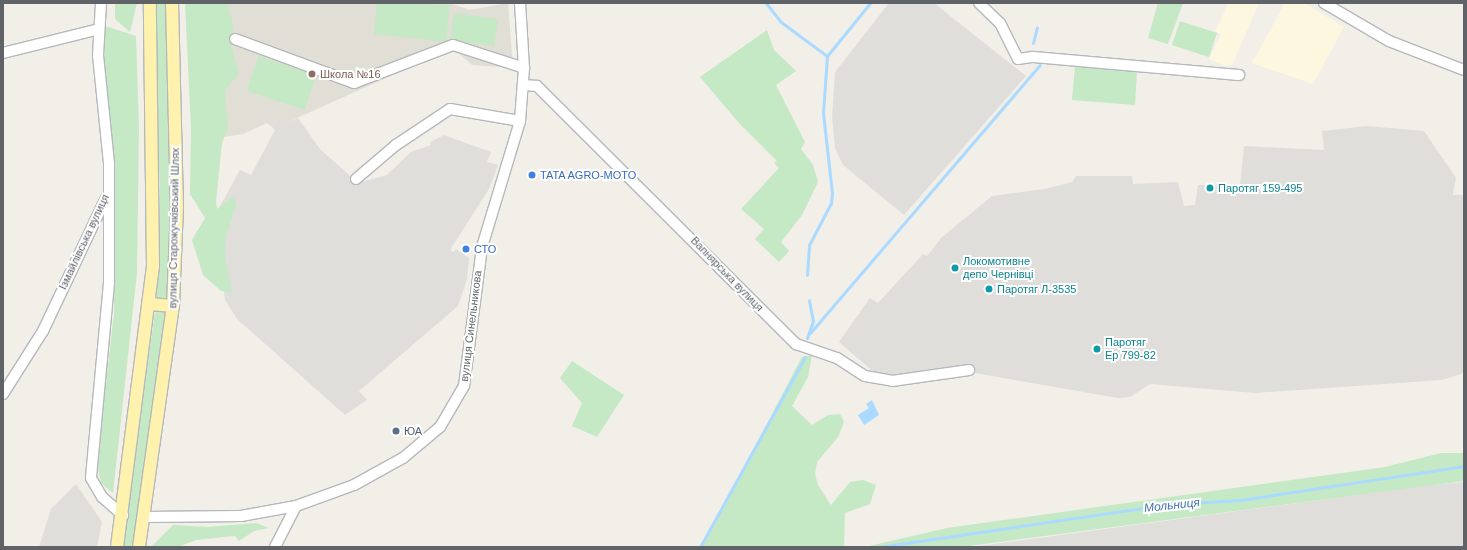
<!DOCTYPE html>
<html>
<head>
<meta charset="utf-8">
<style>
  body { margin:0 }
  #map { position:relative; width:1467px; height:550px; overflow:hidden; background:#f1efe8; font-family:Arial,sans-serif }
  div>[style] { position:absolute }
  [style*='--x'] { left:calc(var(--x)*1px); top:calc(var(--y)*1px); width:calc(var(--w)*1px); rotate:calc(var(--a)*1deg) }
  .commercial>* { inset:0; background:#fef7e0 }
  .industrial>* { inset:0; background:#e0deda }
  .education>* { inset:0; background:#e1ded6 }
  .green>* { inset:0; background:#c5e8c5 }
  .water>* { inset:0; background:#aadaff }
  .stream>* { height:3px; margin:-1.5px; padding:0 1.5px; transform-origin:1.5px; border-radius:1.5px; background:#aadaff }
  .roads { filter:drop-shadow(1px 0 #b5b8bc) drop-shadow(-1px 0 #b5b8bc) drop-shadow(0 1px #b5b8bc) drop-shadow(0 -1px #b5b8bc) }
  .minor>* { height:10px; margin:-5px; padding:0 5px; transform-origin:5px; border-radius:5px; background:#fff }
  .major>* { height:12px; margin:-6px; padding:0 6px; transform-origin:6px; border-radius:6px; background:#fff2af }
  .dots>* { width:11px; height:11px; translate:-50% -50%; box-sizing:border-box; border:2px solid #fff; border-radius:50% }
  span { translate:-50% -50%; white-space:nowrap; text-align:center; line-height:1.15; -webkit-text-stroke:4px #fff; paint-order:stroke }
  .education-label { font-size:11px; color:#785e54 }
  .left { translate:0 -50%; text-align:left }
  .shop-label { font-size:11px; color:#366cbe }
  .culture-label { font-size:11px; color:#0d838f }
  .street-label { font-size:11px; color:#5f6368 }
  .service-label { font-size:11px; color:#4e5e75 }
  .water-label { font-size:12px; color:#4174aa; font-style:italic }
  .frame { position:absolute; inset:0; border:4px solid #5f6368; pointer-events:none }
</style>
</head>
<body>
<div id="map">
  <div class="commercial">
    <i style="clip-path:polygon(1229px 3px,1259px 3px,1232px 65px,1225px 66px,1209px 59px,1221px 34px,1215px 31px)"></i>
    <i style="clip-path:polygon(1285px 3px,1304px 3px,1344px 27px,1313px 84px,1252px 63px)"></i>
  </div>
  <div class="industrial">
    <i style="clip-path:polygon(889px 3px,934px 3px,1026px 76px,904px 215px,843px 165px,835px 148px,832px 117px,835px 72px)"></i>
    <i style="clip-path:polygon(280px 116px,288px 122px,298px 118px,320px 149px,358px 183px,387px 175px,411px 152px,431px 145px,430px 142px,444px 135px,491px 152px,487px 162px,498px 165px,489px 189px,450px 250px,454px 252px,456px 249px,469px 258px,467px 279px,458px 306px,359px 391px,367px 400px,345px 415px,237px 319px,225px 300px,214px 217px,240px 170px,251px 175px,275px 130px,271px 126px)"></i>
    <i style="clip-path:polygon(1367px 126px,1424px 131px,1456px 178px,1453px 195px,1464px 195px,1464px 373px,1442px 380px,1255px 393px,1150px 384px,1130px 397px,1118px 398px,975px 373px,973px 367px,960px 365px,907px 377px,876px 374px,839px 342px,870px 298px,878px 303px,923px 254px,927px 256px,941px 238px,992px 196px,1045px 189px,1072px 182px,1076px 176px,1132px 176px,1133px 184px,1178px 182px,1184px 206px,1195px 205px,1198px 185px,1240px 185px,1244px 146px,1324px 150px,1322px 131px)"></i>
    <i style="clip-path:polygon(1464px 482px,1464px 547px,971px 547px,1431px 485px)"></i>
    <i style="clip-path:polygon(76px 484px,102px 522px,97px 547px,39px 547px,51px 509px)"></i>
  </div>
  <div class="education">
    <i style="clip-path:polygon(219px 3px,450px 3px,470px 10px,508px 3px,513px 68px,472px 65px,453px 48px,288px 122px,280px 116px,271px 126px,267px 123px,243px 134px,224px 137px,219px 81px)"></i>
  </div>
  <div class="green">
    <i style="clip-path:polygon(115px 3px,137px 3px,130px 32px,115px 19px)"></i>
    <i style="clip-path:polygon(155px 3px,166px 3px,172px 207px,169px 299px,165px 300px,157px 297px,160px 206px)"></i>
    <i style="clip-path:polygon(185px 3px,227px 3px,233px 24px,232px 47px,239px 74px,225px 90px,228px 128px,222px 143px,216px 201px,217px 209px,232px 197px,237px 203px,226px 236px,225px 257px,232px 292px,221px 291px,203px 275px,192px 240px,205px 218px,190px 194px,191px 129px)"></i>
    <i style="clip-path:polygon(377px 3px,450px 5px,446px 42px,374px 34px)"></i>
    <i style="clip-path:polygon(1158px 3px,1183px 3px,1168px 44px,1148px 38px)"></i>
    <i style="clip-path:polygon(454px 13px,498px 19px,494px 46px,450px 40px)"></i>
    <i style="clip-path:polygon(1180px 21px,1217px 33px,1209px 57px,1172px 45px)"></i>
    <i style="clip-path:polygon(105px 26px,136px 36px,139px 127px,137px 273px,113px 493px,101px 483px,97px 463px,114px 313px,113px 161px,104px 69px)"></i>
    <i style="clip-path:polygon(767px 30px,774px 50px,796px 71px,776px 85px,805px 142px,801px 149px,813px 165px,818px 182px,802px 215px,781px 242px,789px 251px,779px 262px,755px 239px,764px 229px,741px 209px,779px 168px,774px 163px,777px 161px,739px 123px,700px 77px)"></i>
    <i style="clip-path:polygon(258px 56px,316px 75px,305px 110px,247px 91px)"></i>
    <i style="clip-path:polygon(1075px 67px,1137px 71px,1135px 105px,1072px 100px)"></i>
    <i style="clip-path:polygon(161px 311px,166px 313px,133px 547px,121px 547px,155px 313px)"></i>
    <i style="clip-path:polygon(812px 355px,808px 377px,792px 406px,812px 425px,828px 415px,840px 414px,844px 422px,838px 437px,817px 462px,815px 474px,818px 485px,831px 505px,850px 482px,863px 480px,876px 485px,870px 504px,845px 513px,844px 547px,702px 547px,802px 357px)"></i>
    <i style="clip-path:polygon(572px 361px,624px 395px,597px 437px,572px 426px,582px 403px,560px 378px)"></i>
    <i style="clip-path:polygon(1441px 453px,1464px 453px,1464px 481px,961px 547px,865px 547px,947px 528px,1385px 467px)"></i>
    <i style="clip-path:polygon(256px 523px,269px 528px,254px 531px,239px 541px,235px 536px,223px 537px,196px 540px,178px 547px,151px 547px,173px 525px,208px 527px)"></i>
  </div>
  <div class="water">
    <i style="clip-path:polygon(872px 400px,879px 415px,864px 425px,858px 415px,869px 408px,866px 404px)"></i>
  </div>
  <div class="stream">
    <i style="--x:766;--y:3;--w:24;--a:52"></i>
    <i style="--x:781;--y:22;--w:57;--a:36.5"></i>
    <i style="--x:1033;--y:43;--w:16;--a:-76"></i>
    <i style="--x:807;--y:275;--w:30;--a:-86"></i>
    <i style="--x:809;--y:245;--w:47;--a:-62.4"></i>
    <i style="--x:831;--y:203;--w:10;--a:-84"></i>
    <i style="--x:832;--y:193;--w:81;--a:-96.4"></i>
    <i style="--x:823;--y:113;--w:57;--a:-86"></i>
    <i style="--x:827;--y:56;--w:68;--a:-50.9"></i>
    <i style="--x:810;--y:333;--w:353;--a:-49.4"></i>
    <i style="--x:807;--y:338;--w:18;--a:-71"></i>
    <i style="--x:813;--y:321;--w:21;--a:-101"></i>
    <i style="--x:700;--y:547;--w:217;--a:-61.1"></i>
    <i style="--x:879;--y:547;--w:295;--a:-8.4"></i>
    <i style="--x:1171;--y:504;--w:69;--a:-3.3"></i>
    <i style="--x:1240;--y:500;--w:227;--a:-8.6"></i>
  </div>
  <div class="roads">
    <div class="minor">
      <i style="--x:101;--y:3;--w:52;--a:93.3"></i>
      <i style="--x:98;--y:55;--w:109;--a:84.2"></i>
      <i style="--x:109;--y:163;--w:120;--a:90"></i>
      <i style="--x:109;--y:283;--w:196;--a:95.3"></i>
      <i style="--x:91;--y:478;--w:22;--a:60"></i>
      <i style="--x:102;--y:497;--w:28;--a:41"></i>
      <i style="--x:979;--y:3;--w:29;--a:44"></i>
      <i style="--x:1000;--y:23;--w:40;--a:63.4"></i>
      <i style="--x:1018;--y:59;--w:15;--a:-8"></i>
      <i style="--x:1033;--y:57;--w:207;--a:5"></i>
      <i style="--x:1324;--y:3;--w:75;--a:30.3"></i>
      <i style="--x:1389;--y:41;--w:80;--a:21.1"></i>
      <i style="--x:235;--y:39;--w:127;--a:20.3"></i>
      <i style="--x:354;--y:83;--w:106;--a:-21"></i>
      <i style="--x:453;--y:45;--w:75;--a:17.9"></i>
      <i style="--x:3;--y:53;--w:99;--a:-14"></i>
      <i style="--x:524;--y:85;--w:13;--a:4"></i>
      <i style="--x:537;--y:86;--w:366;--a:44.9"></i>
      <i style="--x:796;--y:344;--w:43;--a:18.9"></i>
      <i style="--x:837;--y:358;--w:33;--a:33"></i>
      <i style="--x:865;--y:376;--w:27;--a:10"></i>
      <i style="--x:892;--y:381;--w:78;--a:-8.1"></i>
      <i style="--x:356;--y:179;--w:52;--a:-40.4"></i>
      <i style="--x:396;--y:145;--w:65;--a:-33.7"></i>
      <i style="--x:450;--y:109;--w:71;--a:9.7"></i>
      <i style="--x:3;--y:394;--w:75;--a:-57.6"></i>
      <i style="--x:43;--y:331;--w:147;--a:-64.7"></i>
      <i style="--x:145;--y:517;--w:96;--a:-0.6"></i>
      <i style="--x:241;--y:516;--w:56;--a:-10.3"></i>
      <i style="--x:296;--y:506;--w:62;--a:-19.9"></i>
      <i style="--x:354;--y:485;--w:56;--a:-28.9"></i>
      <i style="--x:403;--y:458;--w:48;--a:-40"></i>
      <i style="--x:440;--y:427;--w:48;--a:-59.7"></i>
      <i style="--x:464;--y:386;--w:140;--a:-82.6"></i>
      <i style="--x:482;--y:247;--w:132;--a:-73.2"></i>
      <i style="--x:520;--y:121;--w:53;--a:-85.7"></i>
      <i style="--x:524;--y:68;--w:65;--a:-93.5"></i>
      <i style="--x:275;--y:547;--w:46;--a:-62.9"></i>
    </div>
    <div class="major">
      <i style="--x:150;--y:304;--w:23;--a:5"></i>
      <i style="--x:117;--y:547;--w:283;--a:-82.7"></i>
      <i style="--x:153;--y:266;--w:263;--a:-90.7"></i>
      <i style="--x:139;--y:547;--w:243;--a:-82"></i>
      <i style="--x:173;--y:306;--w:99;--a:-87.7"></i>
      <i style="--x:177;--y:207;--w:204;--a:-91.4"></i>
    </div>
  </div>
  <div class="dots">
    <i style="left:312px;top:74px;background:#8d6e63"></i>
    <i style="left:532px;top:175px;background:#3f7fe0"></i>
    <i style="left:1210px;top:188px;background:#0f9aa8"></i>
    <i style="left:466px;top:249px;background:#3f7fe0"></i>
    <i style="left:955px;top:268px;background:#0f9aa8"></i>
    <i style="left:989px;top:289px;background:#0f9aa8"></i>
    <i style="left:1097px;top:349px;background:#0f9aa8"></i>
    <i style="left:396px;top:431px;background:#5c6f8a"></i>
  </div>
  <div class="education-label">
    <span class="left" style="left:320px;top:74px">Школа №16</span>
  </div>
  <div class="shop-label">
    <span class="left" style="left:540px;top:175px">TATA AGRO-MOTO</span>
    <span class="left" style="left:474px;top:249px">СТО</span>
  </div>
  <div class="culture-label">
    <span class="left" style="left:1218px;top:188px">Паротяг 159-495</span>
    <span class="left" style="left:963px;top:268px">Локомотивне<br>депо Чернівці</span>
    <span class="left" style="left:997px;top:289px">Паротяг Л-3535</span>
    <span class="left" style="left:1105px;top:349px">Паротяг<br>Ер 799-82</span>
  </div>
  <div class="street-label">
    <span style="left:174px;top:228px;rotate:-89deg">вулиця Старожучківський Шлях</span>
    <span style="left:84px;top:242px;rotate:-65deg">Ізмайлівська вулиця</span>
    <span style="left:727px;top:274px;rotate:46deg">Вапнярська вулиця</span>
    <span style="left:471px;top:326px;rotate:-83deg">вулиця Синельникова</span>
  </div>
  <div class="service-label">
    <span class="left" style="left:404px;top:431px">ЮА</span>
  </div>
  <div class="water-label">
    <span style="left:1172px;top:506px;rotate:-6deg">Мольниця</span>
  </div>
  <div class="frame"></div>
</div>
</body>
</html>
